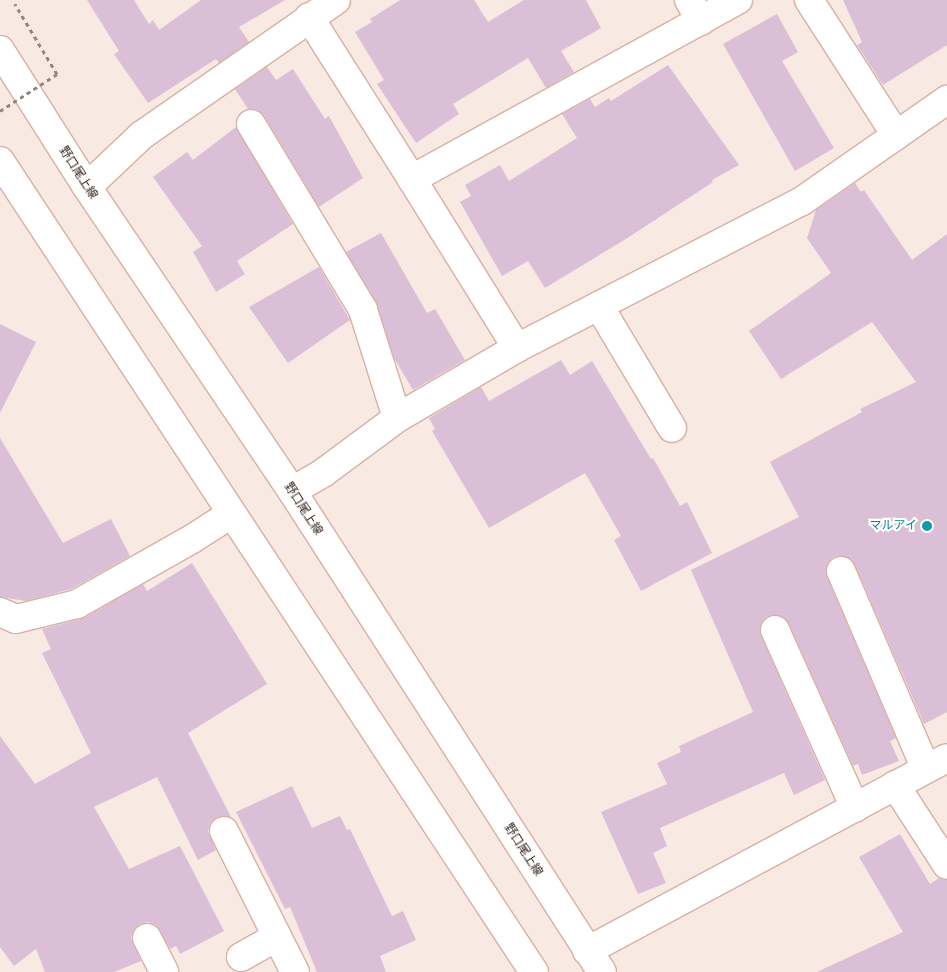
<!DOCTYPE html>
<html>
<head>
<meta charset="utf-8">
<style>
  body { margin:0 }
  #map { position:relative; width:947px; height:972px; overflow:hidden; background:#f9e9e3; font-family:Signika,"Noto Sans JP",sans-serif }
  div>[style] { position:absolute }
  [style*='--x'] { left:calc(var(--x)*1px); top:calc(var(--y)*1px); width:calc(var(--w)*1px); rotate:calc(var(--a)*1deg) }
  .building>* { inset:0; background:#dabfd7 }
  .roads { filter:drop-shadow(1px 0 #d7b0a2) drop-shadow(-1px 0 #d7b0a2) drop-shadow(0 1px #d7b0a2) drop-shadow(0 -1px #d7b0a2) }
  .minor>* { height:28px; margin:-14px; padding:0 14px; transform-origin:14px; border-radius:14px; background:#fff }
  .secondary>* { height:28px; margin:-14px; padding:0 14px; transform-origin:14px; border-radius:14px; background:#fff }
  .path-bridge>* { height:3px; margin-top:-1.5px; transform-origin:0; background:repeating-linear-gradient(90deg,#94857f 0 4px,transparent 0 8px) }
  .dots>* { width:14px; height:14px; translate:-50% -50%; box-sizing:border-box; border:2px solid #fff; border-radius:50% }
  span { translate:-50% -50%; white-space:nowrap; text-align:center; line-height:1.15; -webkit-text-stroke:4.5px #fff; paint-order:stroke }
  .street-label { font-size:12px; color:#31231d }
  .culture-label { font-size:12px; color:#0d838f }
  .right { translate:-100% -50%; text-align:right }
</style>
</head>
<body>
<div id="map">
  <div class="building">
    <i style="clip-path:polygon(87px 0,134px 0,149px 24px,153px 20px,159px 30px,201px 0,285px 0,239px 27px,249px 42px,219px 63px,216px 59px,148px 103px,114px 54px,119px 51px)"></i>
    <i style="clip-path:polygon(400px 0,474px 0,488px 22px,524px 0,586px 0,601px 28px,561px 51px,574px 72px,546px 88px,528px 58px,453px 104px,459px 114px,416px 143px,377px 84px,384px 80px,355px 32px,372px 22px,370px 19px)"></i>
    <i style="clip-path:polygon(843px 0,947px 0,947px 45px,883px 85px,857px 45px,862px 42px)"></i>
    <i style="clip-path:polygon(777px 14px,798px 52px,782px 61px,834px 148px,795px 171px,723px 44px)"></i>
    <i style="clip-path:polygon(668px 65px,739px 165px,712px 180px,713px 182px,629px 237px,545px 288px,528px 261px,502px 276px,460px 202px,471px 196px,465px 185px,500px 165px,509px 181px,577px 138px,562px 114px,590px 99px,595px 107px,609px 98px,611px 101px)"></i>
    <i style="clip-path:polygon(267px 67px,276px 80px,293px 69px,325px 119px,329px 116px,363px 178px,319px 207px,264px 116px,258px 110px,248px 109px,235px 89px)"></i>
    <i style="clip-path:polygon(236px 127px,293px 224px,237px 261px,245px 274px,216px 292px,193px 252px,202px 246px,153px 177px,187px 152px,193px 160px)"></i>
    <i style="clip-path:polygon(855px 183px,861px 192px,864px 190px,912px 260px,947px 234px,947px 712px,924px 724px,855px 565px,851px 559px,843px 556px,834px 557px,829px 561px,826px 569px,827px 577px,896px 738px,890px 741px,899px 761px,862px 775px,858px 764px,853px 766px,789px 624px,784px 618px,777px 615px,768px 616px,763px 620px,760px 628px,761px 636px,825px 780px,794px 795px,784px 773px,660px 828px,667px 846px,653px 853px,666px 883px,638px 894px,601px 812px,667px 784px,657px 763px,681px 752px,679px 746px,753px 712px,691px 570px,799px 517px,770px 462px,862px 412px,860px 409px,916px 382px,872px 322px,781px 379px,749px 331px,831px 273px,807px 238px,816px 210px)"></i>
    <i style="clip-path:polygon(381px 233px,427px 313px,435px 309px,465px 360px,413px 390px,394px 358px,376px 302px,346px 252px)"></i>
    <i style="clip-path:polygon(319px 267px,350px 320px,288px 363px,249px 307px)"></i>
    <i style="clip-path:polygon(0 324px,36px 342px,0 413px)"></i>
    <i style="clip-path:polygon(561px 360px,570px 375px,592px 361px,651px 459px,653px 458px,680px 506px,687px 502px,712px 553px,641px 591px,614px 540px,621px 536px,585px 473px,489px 528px,432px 431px,435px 429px,429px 418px,481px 387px,489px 401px)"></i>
    <i style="clip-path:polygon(0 438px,63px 543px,111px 519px,130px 556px,71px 589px,26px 601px,0 597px)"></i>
    <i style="clip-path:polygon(192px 563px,267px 684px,188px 733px,231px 817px,217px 817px,211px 822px,208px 831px,216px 850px,198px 860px,157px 777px,94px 807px,129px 869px,180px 846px,224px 931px,180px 954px,176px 946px,170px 949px,156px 925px,148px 922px,140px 924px,134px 930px,131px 938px,141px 961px,114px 972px,45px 972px,36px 949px,14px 966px,0 947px,0 736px,35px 784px,91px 753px,42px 653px,51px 649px,42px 629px,84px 618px,143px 584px,147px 591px)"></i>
    <i style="clip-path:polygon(292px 786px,312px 828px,340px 816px,347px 830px,350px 829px,392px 916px,403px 911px,416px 940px,380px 956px,386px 972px,317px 972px,290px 907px,285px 909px,236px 812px)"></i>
    <i style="clip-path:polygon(900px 834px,930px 884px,939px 878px,947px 880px,947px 972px,817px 972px,903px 932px,859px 857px)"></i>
  </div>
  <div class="roads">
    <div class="minor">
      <i style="--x:689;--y:0;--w:24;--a:60"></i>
      <i style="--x:809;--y:0;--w:161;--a:57.2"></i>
      <i style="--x:309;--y:17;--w:192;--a:57.6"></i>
      <i style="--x:251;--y:124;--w:217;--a:58.9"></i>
      <i style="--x:363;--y:310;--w:113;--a:72.5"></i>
      <i style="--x:87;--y:187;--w:76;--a:-43.4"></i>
      <i style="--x:142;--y:135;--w:236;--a:-34.8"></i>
      <i style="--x:599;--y:306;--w:142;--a:59.1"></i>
      <i style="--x:517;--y:348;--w:199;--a:-121.9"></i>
      <i style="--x:412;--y:179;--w:372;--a:-28.8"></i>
      <i style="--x:292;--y:491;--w:36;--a:-30"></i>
      <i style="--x:323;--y:473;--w:92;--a:-36.6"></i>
      <i style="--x:397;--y:418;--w:139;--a:-30.3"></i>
      <i style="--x:517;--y:348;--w:321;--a:-27.3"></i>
      <i style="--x:802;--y:201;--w:177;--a:-34.9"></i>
      <i style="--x:841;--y:571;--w:215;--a:66.8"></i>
      <i style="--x:0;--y:612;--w:17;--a:24"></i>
      <i style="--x:16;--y:619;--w:63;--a:-13.8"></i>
      <i style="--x:77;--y:604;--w:132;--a:-29.5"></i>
      <i style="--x:192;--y:539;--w:46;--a:-32.7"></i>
      <i style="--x:775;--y:630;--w:195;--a:65.8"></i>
      <i style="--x:895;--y:785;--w:95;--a:57"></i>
      <i style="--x:224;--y:831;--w:158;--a:63.3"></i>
      <i style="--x:147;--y:938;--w:38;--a:63"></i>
      <i style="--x:587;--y:951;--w:408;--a:-28.2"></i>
      <i style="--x:241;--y:957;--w:41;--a:-29.1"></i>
    </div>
    <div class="secondary">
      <i style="--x:0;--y:50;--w:162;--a:57.6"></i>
      <i style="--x:87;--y:187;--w:367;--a:56"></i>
      <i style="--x:292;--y:491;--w:572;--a:57.2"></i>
      <i style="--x:0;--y:161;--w:971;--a:56.64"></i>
    </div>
  </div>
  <div class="path-bridge">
    <i style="--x:0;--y:111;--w:68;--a:-33"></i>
    <i style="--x:57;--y:74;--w:82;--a:-121"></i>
  </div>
  <div class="dots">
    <i style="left:927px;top:526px;background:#0f9aa8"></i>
  </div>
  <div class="street-label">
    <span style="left:78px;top:173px;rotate:57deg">野口尾上線</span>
    <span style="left:303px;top:509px;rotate:57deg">野口尾上線</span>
    <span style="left:523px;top:850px;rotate:57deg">野口尾上線</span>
  </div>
  <div class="culture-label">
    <span class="right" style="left:917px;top:526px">マルアイ</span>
  </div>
</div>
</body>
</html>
